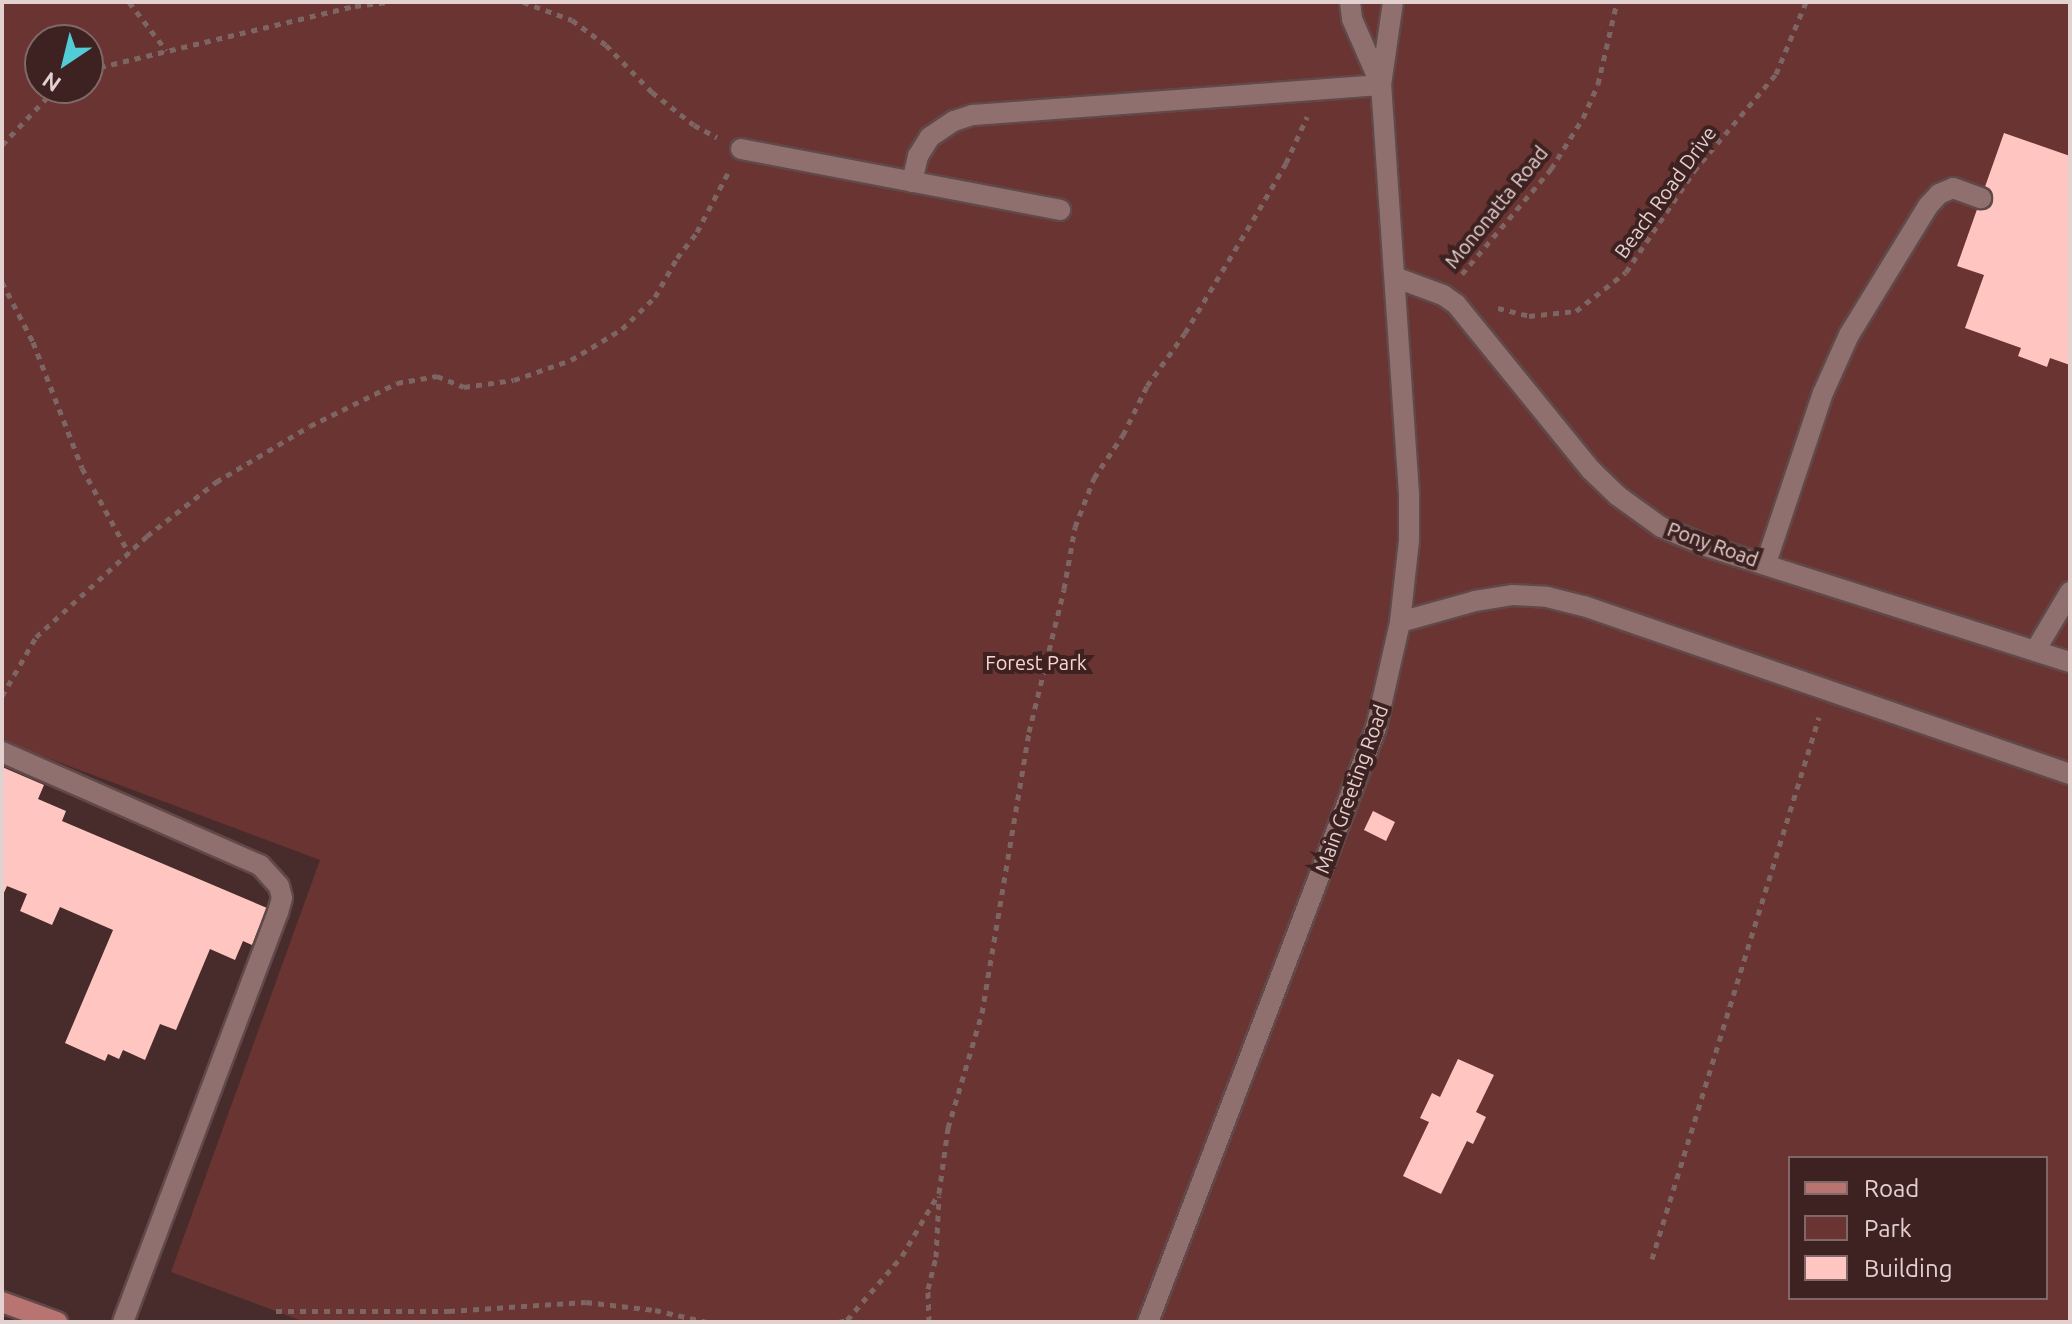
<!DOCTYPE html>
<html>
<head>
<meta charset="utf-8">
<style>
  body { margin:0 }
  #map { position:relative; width:2072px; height:1324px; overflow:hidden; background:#482c2b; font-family:Ubuntu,sans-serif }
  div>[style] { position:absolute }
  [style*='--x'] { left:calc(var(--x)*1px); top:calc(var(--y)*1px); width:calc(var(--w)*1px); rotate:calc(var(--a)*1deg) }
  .green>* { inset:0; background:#693432 }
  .building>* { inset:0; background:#ffc6c1 }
  .path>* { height:5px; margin-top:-2.5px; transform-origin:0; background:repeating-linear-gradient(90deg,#7d6563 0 6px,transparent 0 12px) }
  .roads { filter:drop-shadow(2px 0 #604948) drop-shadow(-2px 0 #604948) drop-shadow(0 2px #604948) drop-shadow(0 -2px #604948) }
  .lane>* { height:20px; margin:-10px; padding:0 10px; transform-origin:10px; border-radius:10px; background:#90706e }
  .street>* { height:20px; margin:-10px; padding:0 10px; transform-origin:10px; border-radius:10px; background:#90706e }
  .primary>* { height:20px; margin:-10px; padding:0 10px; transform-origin:10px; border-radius:10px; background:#b77470 }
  span { translate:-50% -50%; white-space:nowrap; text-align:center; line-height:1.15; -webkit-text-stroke:8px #3d2221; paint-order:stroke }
  .street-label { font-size:20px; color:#e3d1cf }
  .park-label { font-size:20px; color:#fbd4d0 }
  .frame { position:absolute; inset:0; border:4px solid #e3d1cf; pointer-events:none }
  .legend { position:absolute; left:1788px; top:1156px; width:260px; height:144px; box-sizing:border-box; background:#3d2221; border:2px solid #7f6867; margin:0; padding:10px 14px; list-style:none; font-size:24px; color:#e3d1cf }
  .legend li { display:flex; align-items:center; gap:16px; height:40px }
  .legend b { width:40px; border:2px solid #7f6867 }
  .north { position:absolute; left:24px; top:24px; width:80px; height:80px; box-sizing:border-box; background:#3d2221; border:2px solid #7f6867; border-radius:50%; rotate:215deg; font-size:22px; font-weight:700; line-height:32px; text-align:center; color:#e3d1cf }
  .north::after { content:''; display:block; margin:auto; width:28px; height:36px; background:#52ccd6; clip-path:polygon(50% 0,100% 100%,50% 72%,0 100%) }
</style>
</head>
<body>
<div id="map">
  <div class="green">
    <i style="clip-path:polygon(evenodd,2px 2px,2070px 2px,2070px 1322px,305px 1322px,171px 1272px,320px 860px,2px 741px,2px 2px,40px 40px,88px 40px,88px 88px,40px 88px,40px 40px,2px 2px,1790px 1158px,2046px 1158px,2046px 1298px,1790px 1298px,1790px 1158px)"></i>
  </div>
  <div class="building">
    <i style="clip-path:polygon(2004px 133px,2070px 156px,2070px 365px,2050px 358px,2047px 367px,2018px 356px,2021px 348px,1965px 328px,1984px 275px,1957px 266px)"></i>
    <i style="clip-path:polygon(2px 767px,44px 785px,38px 799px,66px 811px,62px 821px,267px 908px,252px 945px,243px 941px,235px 960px,210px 949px,176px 1030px,160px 1024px,145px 1060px,123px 1050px,119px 1059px,108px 1054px,105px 1061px,65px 1043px,113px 930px,60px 907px,52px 925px,20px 911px,27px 894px,7px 886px,2px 897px)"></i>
    <i style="clip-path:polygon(1373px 811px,1395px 822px,1386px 841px,1364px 830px)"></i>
    <i style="clip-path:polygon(1458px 1059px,1494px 1075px,1476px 1112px,1486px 1117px,1473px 1144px,1467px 1141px,1441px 1194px,1403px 1176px,1429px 1122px,1420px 1118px,1432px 1093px,1440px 1097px)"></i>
  </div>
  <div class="path">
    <i style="--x:129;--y:2;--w:61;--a:52.4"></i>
    <i style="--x:523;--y:2;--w:52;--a:20.2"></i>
    <i style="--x:572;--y:20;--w:42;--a:36.3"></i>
    <i style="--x:606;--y:45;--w:66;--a:45.6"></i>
    <i style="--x:652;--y:92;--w:53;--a:38.2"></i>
    <i style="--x:694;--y:125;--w:26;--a:28"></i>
    <i style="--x:88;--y:70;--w:275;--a:-13.5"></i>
    <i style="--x:355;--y:6;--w:31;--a:-7"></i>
    <i style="--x:2;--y:145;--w:79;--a:-46.5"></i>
    <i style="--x:1462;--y:274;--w:138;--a:-49.7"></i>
    <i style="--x:1551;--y:169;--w:60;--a:-57.9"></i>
    <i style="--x:1583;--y:118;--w:37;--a:-66"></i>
    <i style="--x:1598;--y:84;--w:84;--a:-77"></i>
    <i style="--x:2;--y:282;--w:68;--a:62.7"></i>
    <i style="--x:33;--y:342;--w:135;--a:68.7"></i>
    <i style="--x:82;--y:468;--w:97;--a:61.1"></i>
    <i style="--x:1498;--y:308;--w:32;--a:14"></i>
    <i style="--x:1529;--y:316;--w:47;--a:-6.1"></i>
    <i style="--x:1576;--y:311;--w:63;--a:-38"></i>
    <i style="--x:1626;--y:272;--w:122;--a:-56"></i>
    <i style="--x:1694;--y:171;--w:127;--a:-49.8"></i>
    <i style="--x:1776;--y:74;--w:78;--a:-67.4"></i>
    <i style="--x:2;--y:696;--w:68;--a:-60"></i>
    <i style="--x:36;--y:637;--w:150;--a:-42.3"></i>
    <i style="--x:147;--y:536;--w:88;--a:-38"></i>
    <i style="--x:216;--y:482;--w:109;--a:-30.8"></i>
    <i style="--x:310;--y:426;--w:97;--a:-26.3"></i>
    <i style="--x:397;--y:383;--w:41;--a:-9.9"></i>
    <i style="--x:437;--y:376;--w:29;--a:22"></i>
    <i style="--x:464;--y:387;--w:50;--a:-8"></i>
    <i style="--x:514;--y:380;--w:60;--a:-19.3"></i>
    <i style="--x:571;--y:360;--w:60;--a:-31.3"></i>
    <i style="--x:622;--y:329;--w:46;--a:-44.1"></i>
    <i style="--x:655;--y:297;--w:45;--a:-60.6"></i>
    <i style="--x:677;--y:258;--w:33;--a:-52"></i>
    <i style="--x:697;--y:232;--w:67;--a:-62.3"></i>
    <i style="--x:1652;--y:1259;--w:567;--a:-72.87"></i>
    <i style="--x:276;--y:1311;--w:173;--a:0"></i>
    <i style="--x:449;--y:1311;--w:137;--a:-3.8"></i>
    <i style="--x:586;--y:1302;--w:69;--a:6.6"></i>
    <i style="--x:655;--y:1310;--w:53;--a:13"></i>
    <i style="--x:839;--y:1322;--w:8;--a:-14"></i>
    <i style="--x:847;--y:1320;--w:84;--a:-49.3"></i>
    <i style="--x:902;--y:1256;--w:73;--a:-59.6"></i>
    <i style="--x:939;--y:1193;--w:66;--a:-82.1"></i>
    <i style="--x:948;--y:1128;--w:120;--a:-73.5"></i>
    <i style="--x:982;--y:1013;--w:285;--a:-80.5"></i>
    <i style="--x:1029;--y:732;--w:147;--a:-76.2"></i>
    <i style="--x:1064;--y:589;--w:63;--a:-79.9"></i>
    <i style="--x:1075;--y:527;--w:53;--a:-68.8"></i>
    <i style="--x:1094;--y:478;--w:52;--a:-56"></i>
    <i style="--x:1123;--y:435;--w:55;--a:-63.9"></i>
    <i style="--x:1147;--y:386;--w:65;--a:-54.4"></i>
    <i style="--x:1185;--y:333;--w:132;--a:-59"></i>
    <i style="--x:1253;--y:220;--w:66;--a:-59.9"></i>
    <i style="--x:1286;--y:163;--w:51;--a:-65.5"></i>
    <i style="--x:929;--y:1322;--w:33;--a:-92"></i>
    <i style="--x:928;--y:1289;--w:33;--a:-76"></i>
    <i style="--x:936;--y:1257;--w:61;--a:-87.2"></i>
  </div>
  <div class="roads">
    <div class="lane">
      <i style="--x:741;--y:149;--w:325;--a:10.8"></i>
      <i style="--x:912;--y:182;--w:27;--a:-77"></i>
      <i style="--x:918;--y:156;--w:22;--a:-58"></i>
      <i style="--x:930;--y:137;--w:29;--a:-34"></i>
      <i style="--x:954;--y:121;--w:20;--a:-18"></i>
      <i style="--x:973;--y:115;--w:409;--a:-4.2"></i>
      <i style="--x:1397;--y:278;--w:49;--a:20.3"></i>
      <i style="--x:1443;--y:295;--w:16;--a:35"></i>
      <i style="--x:1456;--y:304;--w:214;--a:50.9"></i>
      <i style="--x:1591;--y:470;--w:37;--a:44"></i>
      <i style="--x:1618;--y:496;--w:53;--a:35.8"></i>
      <i style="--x:1661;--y:527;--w:52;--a:22.6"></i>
      <i style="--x:1709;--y:547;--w:379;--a:17.7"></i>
      <i style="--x:1766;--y:563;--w:179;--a:-71.5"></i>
      <i style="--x:1823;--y:393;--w:64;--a:-65.9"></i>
      <i style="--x:1849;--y:335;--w:151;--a:-58.5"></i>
      <i style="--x:1928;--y:206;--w:16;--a:-47"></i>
      <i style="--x:1939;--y:194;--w:15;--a:-23"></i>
      <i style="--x:1953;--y:188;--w:30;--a:20"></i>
      <i style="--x:1400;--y:622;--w:78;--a:-15.6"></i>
      <i style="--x:1475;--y:601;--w:37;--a:-9"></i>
      <i style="--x:1512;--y:595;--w:35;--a:3"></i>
      <i style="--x:1547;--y:597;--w:38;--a:14"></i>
      <i style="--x:1584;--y:606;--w:514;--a:19.07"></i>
      <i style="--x:2035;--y:651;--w:69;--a:-59.3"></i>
      <i style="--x:2;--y:752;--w:282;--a:23.7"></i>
      <i style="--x:260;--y:865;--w:28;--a:48"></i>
      <i style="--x:279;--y:886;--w:12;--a:76"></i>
      <i style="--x:282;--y:898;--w:15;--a:106"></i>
      <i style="--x:278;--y:912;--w:438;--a:110.7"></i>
    </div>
    <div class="street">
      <i style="--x:1350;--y:2;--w:17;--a:83"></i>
      <i style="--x:1352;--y:19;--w:72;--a:66.3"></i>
      <i style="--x:1148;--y:1322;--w:636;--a:-69"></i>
      <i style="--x:1376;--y:728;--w:109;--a:-77.2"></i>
      <i style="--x:1400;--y:622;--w:82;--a:-83.7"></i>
      <i style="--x:1409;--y:540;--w:46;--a:-90"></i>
      <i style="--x:1409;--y:494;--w:410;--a:-93.9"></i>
      <i style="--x:1381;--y:85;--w:84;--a:-81.8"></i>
    </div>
    <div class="primary">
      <i style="--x:2;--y:1302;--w:59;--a:20"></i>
    </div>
  </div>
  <div class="street-label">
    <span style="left:1665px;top:192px;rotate:-54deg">Beach Road Drive</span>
    <span style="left:1496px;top:207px;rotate:-51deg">Mononatta Road</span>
    <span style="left:1713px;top:544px;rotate:20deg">Pony Road</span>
    <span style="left:1351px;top:789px;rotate:-70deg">Main Greeting Road</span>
  </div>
  <div class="park-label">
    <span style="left:1036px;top:662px">Forest Park</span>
  </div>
  <div class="frame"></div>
  <ul class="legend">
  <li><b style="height:10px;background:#b77470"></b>Road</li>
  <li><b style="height:22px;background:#693432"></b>Park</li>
  <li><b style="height:22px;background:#ffc6c1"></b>Building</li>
  </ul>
  <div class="north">N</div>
</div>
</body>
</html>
